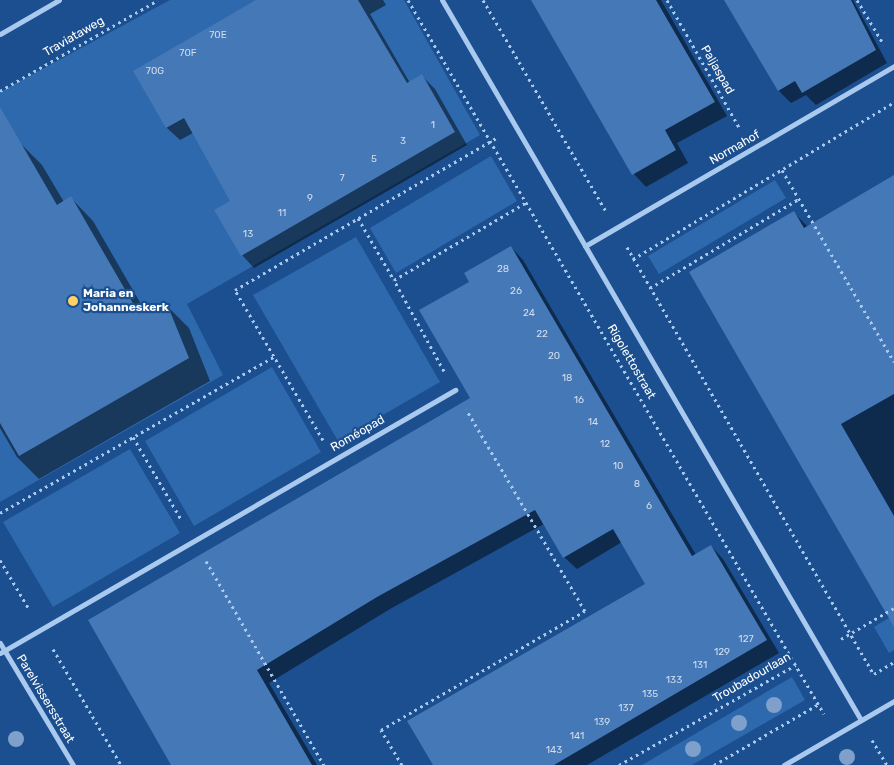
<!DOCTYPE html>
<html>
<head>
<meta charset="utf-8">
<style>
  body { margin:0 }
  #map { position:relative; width:894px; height:765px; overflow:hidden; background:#1b4f8f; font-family:Rubik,sans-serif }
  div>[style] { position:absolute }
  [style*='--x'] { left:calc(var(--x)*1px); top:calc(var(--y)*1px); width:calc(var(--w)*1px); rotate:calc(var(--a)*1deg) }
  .green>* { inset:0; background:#2e69ad }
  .shadow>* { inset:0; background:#0007 }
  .building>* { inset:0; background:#4478b7 }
  .path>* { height:3px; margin-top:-1.5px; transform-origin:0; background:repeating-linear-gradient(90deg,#a9c9ee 0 2.5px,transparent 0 6.5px) }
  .street>* { height:5px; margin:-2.5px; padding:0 2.5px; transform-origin:2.5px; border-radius:2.5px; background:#a9c9ee }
  .trees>* { width:16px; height:16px; margin:-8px; border-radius:50%; background:#7ea0ca }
  .dots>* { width:14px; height:14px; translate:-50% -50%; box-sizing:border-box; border:2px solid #1b4f8f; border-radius:50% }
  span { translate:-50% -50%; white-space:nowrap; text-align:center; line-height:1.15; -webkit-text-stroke:4.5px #1b4f8f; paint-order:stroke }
  .number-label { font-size:10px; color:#d0dded }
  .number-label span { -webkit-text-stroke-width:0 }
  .street-label { font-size:12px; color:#fff }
  .poi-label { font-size:12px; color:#fff; font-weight:700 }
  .left { translate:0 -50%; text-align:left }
</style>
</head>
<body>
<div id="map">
  <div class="green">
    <i style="clip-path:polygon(170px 0,404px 0,480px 135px,187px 304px,223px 375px,0 502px,0 92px)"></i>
    <i style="clip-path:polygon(491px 156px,517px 201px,396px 273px,370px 228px)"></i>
    <i style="clip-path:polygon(775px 180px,786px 198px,659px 274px,648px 256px)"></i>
    <i style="clip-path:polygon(356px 237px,440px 382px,338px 441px,253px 295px)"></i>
    <i style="clip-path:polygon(272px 367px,321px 452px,194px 526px,145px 441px)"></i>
    <i style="clip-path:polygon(130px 449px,180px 533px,53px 607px,3px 522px)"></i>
    <i style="clip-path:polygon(894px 615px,894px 650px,889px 653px,874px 627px)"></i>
    <i style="clip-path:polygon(792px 677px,805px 700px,692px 765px,642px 765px)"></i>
  </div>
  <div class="shadow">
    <i style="clip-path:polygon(258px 0,383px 0,386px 5px,370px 14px,410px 83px,422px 76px,435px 89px,467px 145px,254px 268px,242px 255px,232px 201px,193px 133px,180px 140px,167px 128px,135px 71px)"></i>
    <i style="clip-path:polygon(532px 0,661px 0,727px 116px,677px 143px,688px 163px,646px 187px,634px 174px)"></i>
    <i style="clip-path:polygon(726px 0,853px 0,887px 63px,816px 105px,806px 95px,791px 103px,779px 91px)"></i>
    <i style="clip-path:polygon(19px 142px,42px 165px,64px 202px,71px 198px,93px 221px,145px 311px,166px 305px,189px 328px,210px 381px,39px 479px,17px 457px,0 428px,0 153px)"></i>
    <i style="clip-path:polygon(894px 177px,894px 614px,691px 273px,794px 213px,808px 227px)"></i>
    <i style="clip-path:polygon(511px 247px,523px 260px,696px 555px,711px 546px,723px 559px,779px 653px,587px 765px,434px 765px,646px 584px,622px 542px,577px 569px,564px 557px,544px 524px,390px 609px,269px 683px,317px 765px,173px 765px,472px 398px,471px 282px)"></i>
  </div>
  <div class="building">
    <i style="clip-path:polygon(256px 0,358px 0,407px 83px,422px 74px,455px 132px,241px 256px,214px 210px,230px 201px,184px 118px,166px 128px,133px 71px)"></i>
    <i style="clip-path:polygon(531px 0,656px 0,715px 102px,665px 130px,676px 150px,632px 175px)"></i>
    <i style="clip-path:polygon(724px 0,851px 0,876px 50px,802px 93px,795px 81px,778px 91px)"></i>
    <i style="clip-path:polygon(0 107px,57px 205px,71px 196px,138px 312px,167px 304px,189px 358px,19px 456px,0 423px)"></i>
    <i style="clip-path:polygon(894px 175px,894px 394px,841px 424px,894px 516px,894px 627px,689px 272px,794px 211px,804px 228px)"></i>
    <i style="clip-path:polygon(511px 246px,692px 556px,711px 545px,767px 640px,554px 765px,433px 765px,407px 721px,645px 584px,613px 529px,563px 558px,535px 510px,377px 597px,257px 670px,312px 765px,171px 765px,88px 620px,470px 398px,419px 310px,469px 282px,464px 273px)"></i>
  </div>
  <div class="path">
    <i style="--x:408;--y:0;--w:826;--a:59.77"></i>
    <i style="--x:483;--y:0;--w:243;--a:59.8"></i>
    <i style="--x:667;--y:0;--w:148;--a:60.5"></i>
    <i style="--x:857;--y:0;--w:52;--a:59"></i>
    <i style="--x:0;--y:91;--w:182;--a:-29.9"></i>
    <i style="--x:782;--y:170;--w:222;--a:59.7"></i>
    <i style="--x:358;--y:218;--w:72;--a:59.9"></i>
    <i style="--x:627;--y:247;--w:493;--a:60"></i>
    <i style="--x:874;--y:674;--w:23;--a:-31"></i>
    <i style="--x:633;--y:259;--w:305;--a:-31"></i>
    <i style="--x:650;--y:288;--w:174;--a:-30.9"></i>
    <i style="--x:444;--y:371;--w:104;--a:-118.8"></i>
    <i style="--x:394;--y:280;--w:154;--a:-30.4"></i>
    <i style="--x:133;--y:437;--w:97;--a:59.7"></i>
    <i style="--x:323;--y:440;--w:174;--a:-120.4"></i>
    <i style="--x:235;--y:290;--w:302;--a:-30.2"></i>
    <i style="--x:0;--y:513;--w:315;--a:-29.7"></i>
    <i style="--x:0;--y:560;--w:57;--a:59.4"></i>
    <i style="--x:206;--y:561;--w:236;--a:60"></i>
    <i style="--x:841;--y:639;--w:61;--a:-30.3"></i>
    <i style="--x:53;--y:649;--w:134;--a:59.6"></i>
    <i style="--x:872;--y:740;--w:29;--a:59"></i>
    <i style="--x:402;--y:765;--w:41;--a:-121"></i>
    <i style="--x:381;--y:730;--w:236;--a:-30.3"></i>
    <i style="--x:585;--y:611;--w:234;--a:-120.5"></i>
    <i style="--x:619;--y:765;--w:203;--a:-29.5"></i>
    <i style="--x:714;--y:765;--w:121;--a:-30.2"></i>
  </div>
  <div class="street">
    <i style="--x:442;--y:0;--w:833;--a:59.8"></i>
    <i style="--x:0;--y:34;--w:68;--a:-30"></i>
    <i style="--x:585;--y:246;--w:358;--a:-30.2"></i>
    <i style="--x:0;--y:643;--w:142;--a:59.1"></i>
    <i style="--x:0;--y:653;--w:526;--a:-30.03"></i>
    <i style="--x:784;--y:765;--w:127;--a:-30.2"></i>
  </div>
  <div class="trees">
    <i style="left:774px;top:705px"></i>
    <i style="left:739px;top:723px"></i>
    <i style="left:16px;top:739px"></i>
    <i style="left:693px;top:749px"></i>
    <i style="left:847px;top:757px"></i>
  </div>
  <div class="dots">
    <i style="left:73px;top:301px;background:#ffd166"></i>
  </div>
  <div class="number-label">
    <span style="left:218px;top:36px">70E</span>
    <span style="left:188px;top:54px">70F</span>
    <span style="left:155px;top:72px">70G</span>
    <span style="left:433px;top:126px">1</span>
    <span style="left:403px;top:142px">3</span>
    <span style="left:374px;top:160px">5</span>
    <span style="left:342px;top:179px">7</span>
    <span style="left:310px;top:199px">9</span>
    <span style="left:282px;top:214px">11</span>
    <span style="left:248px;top:235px">13</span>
    <span style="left:503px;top:270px">28</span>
    <span style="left:516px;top:292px">26</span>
    <span style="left:529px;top:314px">24</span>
    <span style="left:542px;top:335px">22</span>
    <span style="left:554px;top:357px">20</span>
    <span style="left:567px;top:379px">18</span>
    <span style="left:579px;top:401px">16</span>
    <span style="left:593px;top:423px">14</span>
    <span style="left:605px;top:445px">12</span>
    <span style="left:618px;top:467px">10</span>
    <span style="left:637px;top:485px">8</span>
    <span style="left:649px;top:507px">6</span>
    <span style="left:746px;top:640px">127</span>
    <span style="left:722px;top:653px">129</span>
    <span style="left:700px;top:666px">131</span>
    <span style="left:674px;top:681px">133</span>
    <span style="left:650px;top:695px">135</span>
    <span style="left:626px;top:709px">137</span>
    <span style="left:602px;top:723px">139</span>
    <span style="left:577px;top:737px">141</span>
    <span style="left:554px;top:751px">143</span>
  </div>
  <div class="street-label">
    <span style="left:74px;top:37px;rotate:-30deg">Traviataweg</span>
    <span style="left:717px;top:70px;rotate:60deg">Paljaspad</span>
    <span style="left:735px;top:148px;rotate:-30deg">Normahof</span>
    <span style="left:631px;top:362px;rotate:60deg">Rigolettostraat</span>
    <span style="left:358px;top:434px;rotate:-30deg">Roméopad</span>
    <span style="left:752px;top:678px;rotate:-30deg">Troubadourlaan</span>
    <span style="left:45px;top:699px;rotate:59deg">Parelvissersstraat</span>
  </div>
  <div class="poi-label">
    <span class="left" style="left:83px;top:301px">Maria en<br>Johanneskerk</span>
  </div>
</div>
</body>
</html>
